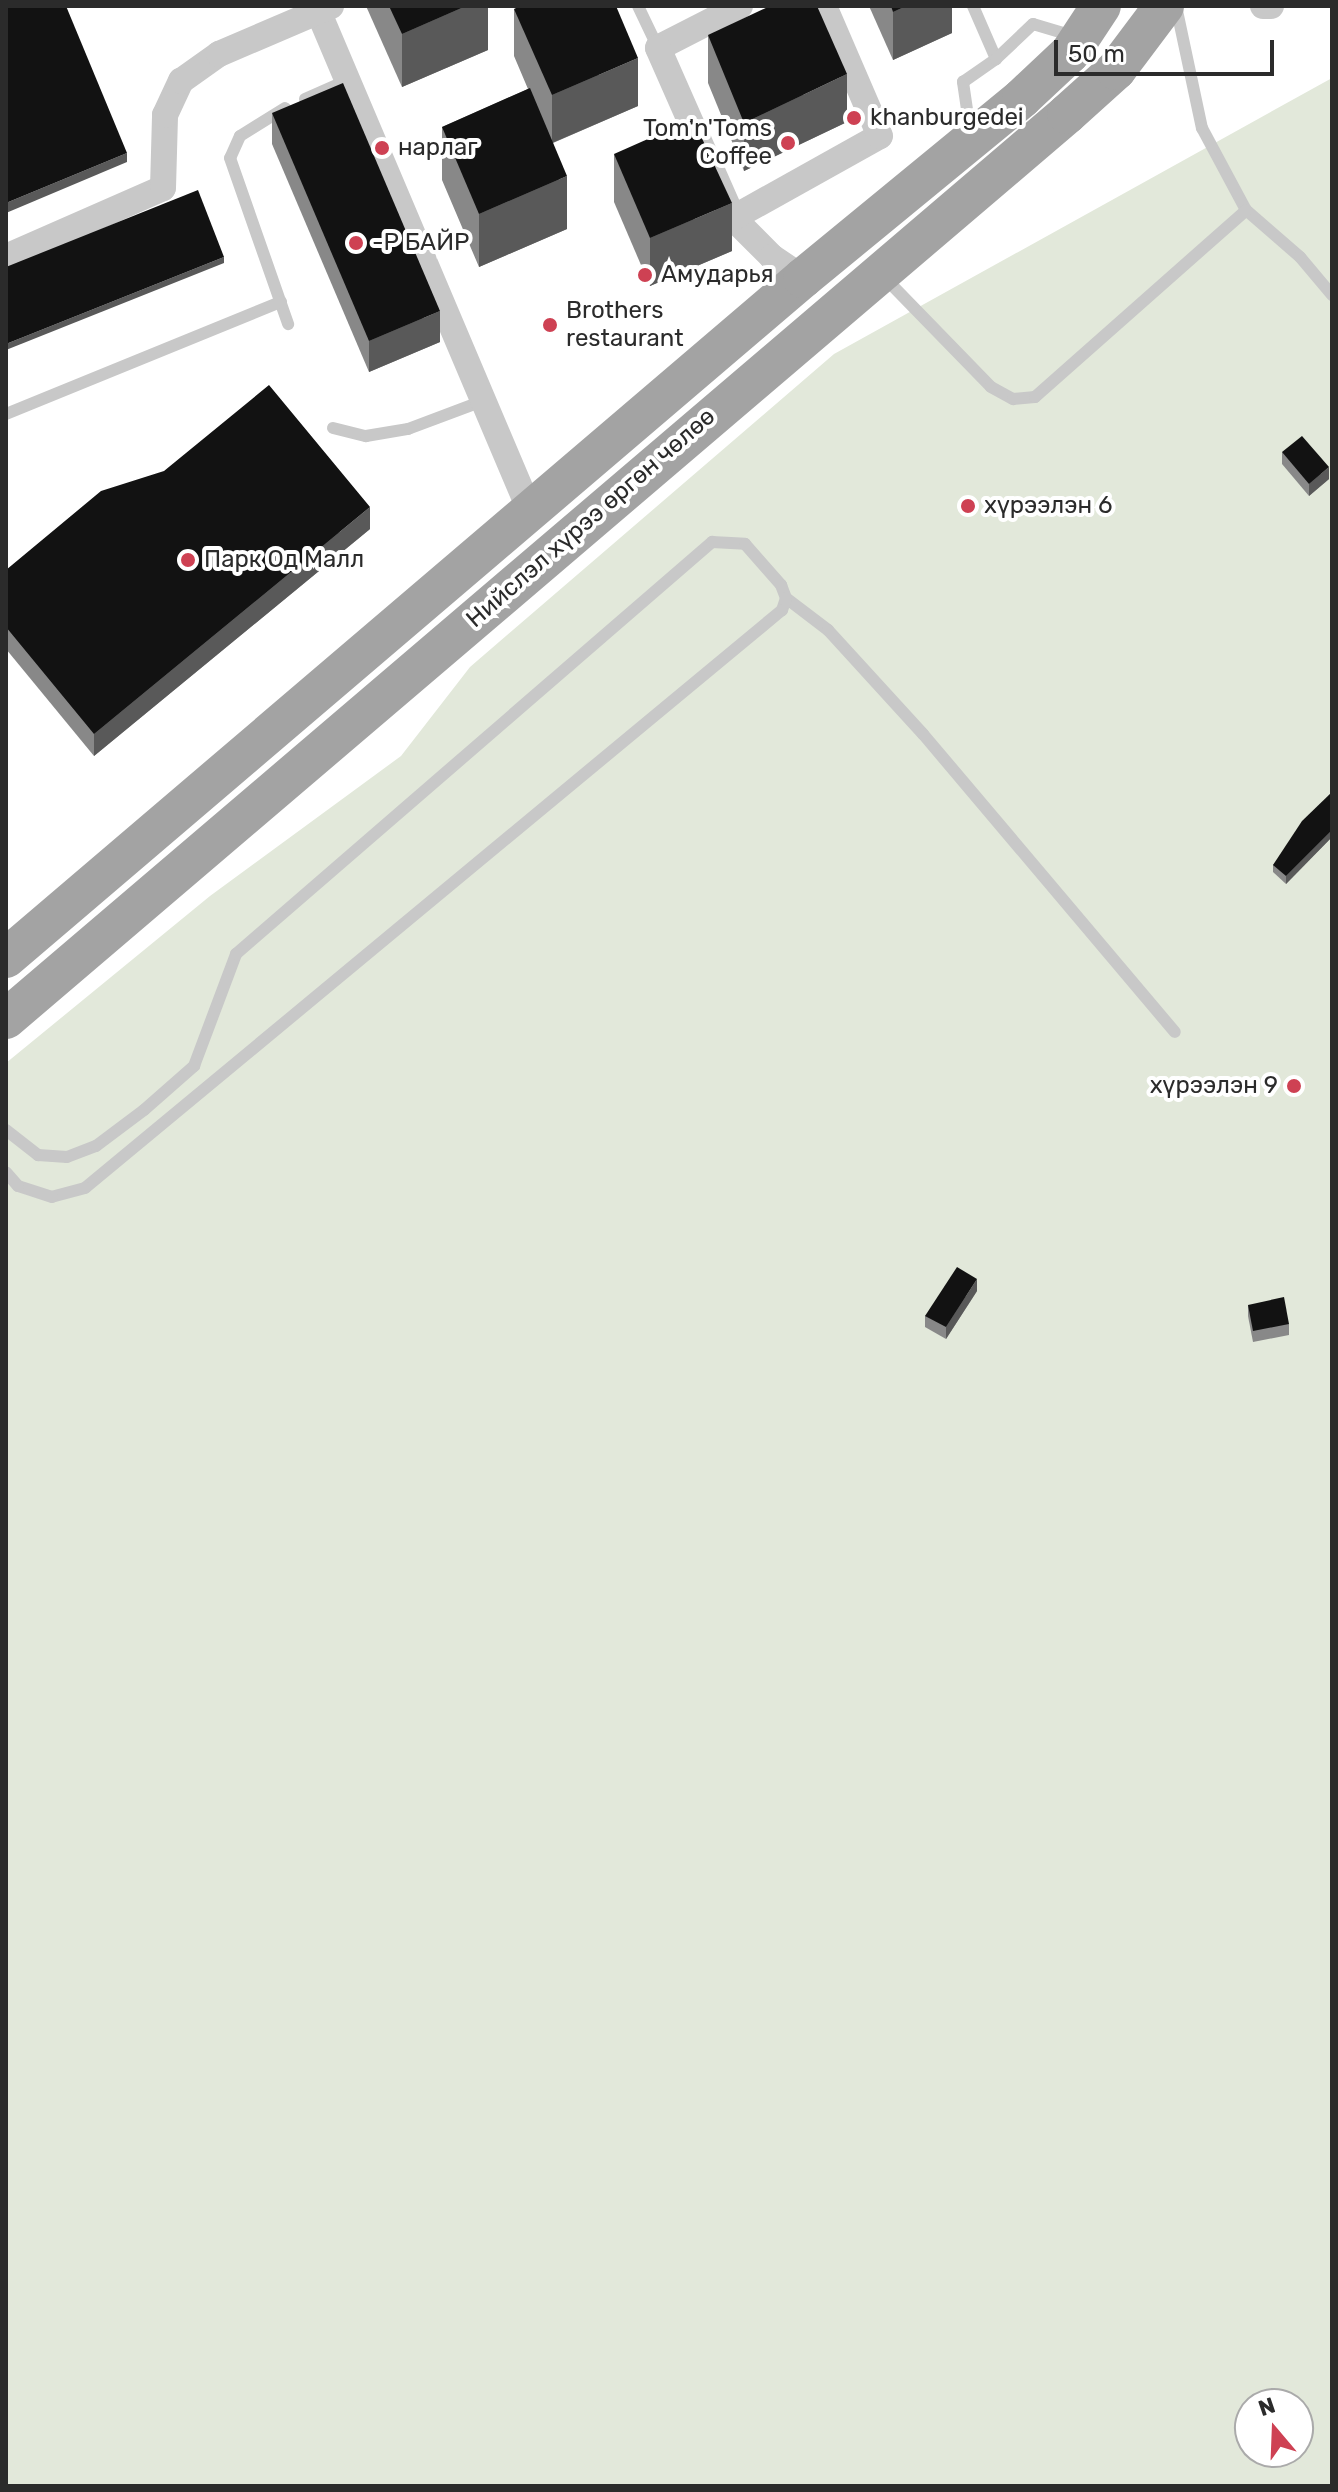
<!DOCTYPE html>
<html>
<head>
<meta charset="utf-8">
<style>
  body { margin:0 }
  #map { position:relative; width:1338px; height:2492px; overflow:hidden; background:#fff; font-family:Rubik,sans-serif }
  div>[style] { position:absolute }
  [style*='--x'] { left:calc(var(--x)*1px); top:calc(var(--y)*1px); width:calc(var(--w)*1px); rotate:calc(var(--a)*1deg) }
  .green>* { inset:0; background:#e2e8da }
  .service>* { height:12px; margin:-6px; padding:0 6px; transform-origin:6px; border-radius:6px; background:#c8c8c8 }
  .minor>* { height:26px; margin:-13px; padding:0 13px; transform-origin:13px; border-radius:13px; background:#c8c8c8 }
  .primary>* { height:40px; margin:-20px; padding:0 20px; transform-origin:20px; border-radius:20px; background:#a3a3a3 }
  .wall>* { inset:0; background:#888 }
  .shaded-wall>* { inset:0; background:#595959 }
  .building>* { inset:0; background:#121212 }
  .dots>* { width:22px; height:22px; translate:-50% -50%; box-sizing:border-box; border:4px solid #fff; border-radius:50% }
  span { translate:-50% -50%; white-space:nowrap; text-align:center; line-height:1.15; -webkit-text-stroke:8px #fff; paint-order:stroke }
  .poi-label { font-size:24px; color:#2b2b2b }
  .left { translate:0 -50%; text-align:left }
  .right { translate:-100% -50%; text-align:right }
  .street-label { font-size:24px; color:#2b2b2b }
  .frame { position:absolute; inset:0; border:8px solid #2b2b2b; pointer-events:none }
  .north { position:absolute; left:1234px; top:2388px; width:80px; height:80px; box-sizing:border-box; background:#fff; border:2px solid #aaa; border-radius:50%; rotate:341deg; font-size:22px; font-weight:700; line-height:32px; text-align:center; color:#2b2b2b }
  .north::after { content:''; display:block; margin:auto; width:28px; height:36px; background:#ce4153; clip-path:polygon(50% 0,100% 100%,50% 72%,0 100%) }
  .scale { position:absolute; left:1054px; top:40px; width:220px; height:36px; box-sizing:border-box; border:4px solid #2b2b2b; border-top:0; padding-left:10px; font-size:24px; line-height:28px; white-space:nowrap; color:#2b2b2b; -webkit-text-stroke:6px #fff; paint-order:stroke }
</style>
</head>
<body>
<div id="map">
  <div class="green">
    <i style="clip-path:polygon(evenodd,1332px 78px,1332px 2486px,6px 2486px,6px 1063px,210px 896px,401px 756px,470px 667px,834px 354px,1332px 78px,1250px 2404px,1298px 2404px,1298px 2452px,1250px 2452px,1250px 2404px)"></i>
  </div>
  <div class="service">
    <i style="--x:638;--y:6;--w:47;--a:64.5"></i>
    <i style="--x:973;--y:6;--w:58;--a:66.5"></i>
    <i style="--x:1176;--y:6;--w:125;--a:78"></i>
    <i style="--x:1202;--y:128;--w:93;--a:61.8"></i>
    <i style="--x:1246;--y:210;--w:72;--a:41"></i>
    <i style="--x:1300;--y:257;--w:50;--a:49.9"></i>
    <i style="--x:305;--y:99;--w:47;--a:-23.8"></i>
    <i style="--x:285;--y:108;--w:53;--a:148.1"></i>
    <i style="--x:240;--y:136;--w:24;--a:114"></i>
    <i style="--x:230;--y:158;--w:176;--a:70.7"></i>
    <i style="--x:970;--y:130;--w:49;--a:-98.3"></i>
    <i style="--x:963;--y:82;--w:40;--a:-34.9"></i>
    <i style="--x:996;--y:59;--w:51;--a:-43.4"></i>
    <i style="--x:1033;--y:24;--w:42;--a:16.7"></i>
    <i style="--x:884;--y:277;--w:153;--a:45.8"></i>
    <i style="--x:991;--y:387;--w:25;--a:29"></i>
    <i style="--x:1013;--y:399;--w:22;--a:-5"></i>
    <i style="--x:1035;--y:397;--w:282;--a:-41.5"></i>
    <i style="--x:6;--y:414;--w:297;--a:-22.2"></i>
    <i style="--x:333;--y:428;--w:34;--a:14"></i>
    <i style="--x:366;--y:436;--w:43;--a:-9.5"></i>
    <i style="--x:408;--y:429;--w:80;--a:-20.5"></i>
    <i style="--x:786;--y:598;--w:53;--a:37.3"></i>
    <i style="--x:828;--y:630;--w:141;--a:47.6"></i>
    <i style="--x:923;--y:734;--w:390;--a:49.8"></i>
    <i style="--x:6;--y:1130;--w:41;--a:38"></i>
    <i style="--x:38;--y:1155;--w:29;--a:4"></i>
    <i style="--x:67;--y:1157;--w:31;--a:-21"></i>
    <i style="--x:96;--y:1146;--w:60;--a:-36.9"></i>
    <i style="--x:144;--y:1110;--w:67;--a:-41.3"></i>
    <i style="--x:194;--y:1066;--w:120;--a:-69.4"></i>
    <i style="--x:236;--y:954;--w:630;--a:-40.88"></i>
    <i style="--x:712;--y:542;--w:33;--a:3"></i>
    <i style="--x:745;--y:544;--w:55;--a:48.7"></i>
    <i style="--x:781;--y:585;--w:14;--a:69"></i>
    <i style="--x:786;--y:598;--w:13;--a:108"></i>
    <i style="--x:782;--y:610;--w:905;--a:140.33"></i>
    <i style="--x:85;--y:1188;--w:34;--a:165"></i>
    <i style="--x:52;--y:1197;--w:36;--a:-162"></i>
    <i style="--x:18;--y:1186;--w:18;--a:-131"></i>
  </div>
  <div class="minor">
    <i style="--x:316;--y:6;--w:548;--a:67.03"></i>
    <i style="--x:740;--y:6;--w:92;--a:152.9"></i>
    <i style="--x:658;--y:48;--w:186;--a:66.2"></i>
    <i style="--x:733;--y:218;--w:55;--a:45"></i>
    <i style="--x:772;--y:257;--w:37;--a:34"></i>
    <i style="--x:1263;--y:6;--w:8;--a:0"></i>
    <i style="--x:733;--y:218;--w:168;--a:-29.2"></i>
    <i style="--x:880;--y:136;--w:142;--a:-113.3"></i>
    <i style="--x:6;--y:257;--w:171;--a:-23.7"></i>
    <i style="--x:163;--y:188;--w:73;--a:-88.4"></i>
    <i style="--x:165;--y:115;--w:38;--a:-65"></i>
    <i style="--x:181;--y:81;--w:47;--a:-35.4"></i>
    <i style="--x:219;--y:54;--w:122;--a:-23.2"></i>
  </div>
  <div class="primary">
    <i style="--x:6;--y:958;--w:1048;--a:-40.47"></i>
    <i style="--x:803;--y:278;--w:283;--a:-39.4"></i>
    <i style="--x:1022;--y:98;--w:66;--a:-43.2"></i>
    <i style="--x:1070;--y:53;--w:56;--a:-56.6"></i>
    <i style="--x:6;--y:1019;--w:1395;--a:-40.46"></i>
    <i style="--x:1067;--y:114;--w:66;--a:-41.9"></i>
    <i style="--x:1116;--y:70;--w:80;--a:-53.1"></i>
  </div>
  <div class="wall">
    <i style="clip-path:polygon(366px 6px,488px 6px,488px 50px,402px 87px)"></i>
    <i style="clip-path:polygon(869px 6px,952px 6px,952px 33px,893px 60px)"></i>
    <i style="clip-path:polygon(514px 9px,638px 106px,553px 143px,567px 229px,479px 267px,442px 180px,442px 127px,528px 89px,514px 56px)"></i>
    <i style="clip-path:polygon(708px 35px,847px 122px,744px 171px,708px 83px)"></i>
    <i style="clip-path:polygon(272px 113px,440px 342px,369px 372px,272px 144px)"></i>
    <i style="clip-path:polygon(614px 154px,732px 251px,650px 286px,614px 202px)"></i>
    <i style="clip-path:polygon(1282px 452px,1329px 479px,1309px 496px,1282px 464px)"></i>
    <i style="clip-path:polygon(370px 529px,94px 756px,6px 649px,6px 570px)"></i>
    <i style="clip-path:polygon(1332px 792px,1332px 837px,1286px 884px,1273px 872px,1273px 865px)"></i>
    <i style="clip-path:polygon(977px 1291px,946px 1339px,925px 1327px,925px 1316px)"></i>
    <i style="clip-path:polygon(1248px 1305px,1289px 1324px,1289px 1335px,1253px 1342px,1248px 1316px)"></i>
  </div>
  <div class="shaded-wall">
    <i style="clip-path:polygon(466px 6px,488px 6px,488px 50px,402px 87px,402px 34px)"></i>
    <i style="clip-path:polygon(906px 6px,952px 6px,952px 33px,893px 60px,893px 12px)"></i>
    <i style="clip-path:polygon(638px 58px,638px 106px,552px 143px,552px 95px)"></i>
    <i style="clip-path:polygon(847px 74px,847px 122px,744px 171px,744px 123px)"></i>
    <i style="clip-path:polygon(127px 153px,127px 162px,6px 213px,6px 203px)"></i>
    <i style="clip-path:polygon(567px 176px,567px 229px,479px 267px,479px 214px)"></i>
    <i style="clip-path:polygon(732px 203px,732px 251px,650px 286px,650px 238px)"></i>
    <i style="clip-path:polygon(224px 257px,224px 263px,6px 350px,6px 344px)"></i>
    <i style="clip-path:polygon(440px 311px,440px 342px,369px 372px,369px 341px)"></i>
    <i style="clip-path:polygon(1329px 467px,1329px 479px,1309px 496px,1309px 484px)"></i>
    <i style="clip-path:polygon(370px 507px,370px 529px,94px 756px,94px 734px)"></i>
    <i style="clip-path:polygon(1332px 830px,1332px 837px,1286px 884px,1286px 876px)"></i>
    <i style="clip-path:polygon(977px 1279px,977px 1291px,946px 1339px,946px 1327px)"></i>
  </div>
  <div class="building">
    <i style="clip-path:polygon(6px 6px,66px 6px,127px 153px,6px 203px)"></i>
    <i style="clip-path:polygon(389px 6px,466px 6px,402px 34px)"></i>
    <i style="clip-path:polygon(520px 6px,616px 6px,638px 58px,552px 95px,514px 9px)"></i>
    <i style="clip-path:polygon(770px 6px,817px 6px,847px 74px,744px 123px,708px 35px)"></i>
    <i style="clip-path:polygon(891px 6px,906px 6px,893px 12px)"></i>
    <i style="clip-path:polygon(343px 83px,440px 311px,369px 341px,272px 113px)"></i>
    <i style="clip-path:polygon(530px 88px,567px 176px,479px 214px,442px 127px)"></i>
    <i style="clip-path:polygon(693px 119px,732px 203px,650px 238px,614px 154px)"></i>
    <i style="clip-path:polygon(198px 190px,224px 257px,6px 344px,6px 267px)"></i>
    <i style="clip-path:polygon(269px 385px,370px 507px,94px 734px,6px 627px,6px 570px,101px 491px,164px 471px)"></i>
    <i style="clip-path:polygon(1302px 436px,1329px 467px,1309px 484px,1282px 452px)"></i>
    <i style="clip-path:polygon(1332px 792px,1332px 830px,1286px 876px,1273px 865px,1302px 821px)"></i>
    <i style="clip-path:polygon(957px 1267px,977px 1279px,946px 1327px,925px 1316px)"></i>
    <i style="clip-path:polygon(1284px 1297px,1289px 1324px,1253px 1331px,1248px 1305px)"></i>
  </div>
  <div class="dots">
    <i style="left:854px;top:118px;background:#ce4153"></i>
    <i style="left:788px;top:143px;background:#ce4153"></i>
    <i style="left:382px;top:148px;background:#ce4153"></i>
    <i style="left:356px;top:243px;background:#ce4153"></i>
    <i style="left:645px;top:275px;background:#ce4153"></i>
    <i style="left:550px;top:325px;background:#ce4153"></i>
    <i style="left:968px;top:506px;background:#ce4153"></i>
    <i style="left:188px;top:560px;background:#ce4153"></i>
    <i style="left:1294px;top:1086px;background:#ce4153"></i>
  </div>
  <div class="poi-label">
    <span class="left" style="left:870px;top:118px">khanburgedei</span>
    <span class="right" style="left:772px;top:143px">Tom'n'Toms<br>Coffee</span>
    <span class="left" style="left:398px;top:148px">нарлаг</span>
    <span class="left" style="left:372px;top:243px">-Р БАЙР</span>
    <span class="left" style="left:661px;top:275px">Амударья</span>
    <span class="left" style="left:566px;top:325px">Brothers<br>restaurant</span>
    <span class="left" style="left:984px;top:506px">хүрээлэн 6</span>
    <span class="left" style="left:204px;top:560px">Парк Од Малл</span>
    <span class="right" style="left:1278px;top:1086px">хүрээлэн 9</span>
  </div>
  <div class="street-label">
    <span style="left:591px;top:518px;rotate:-41deg">Нийслэл хүрээ өргөн чөлөө</span>
  </div>
  <div class="frame"></div>
  <div class="north">N</div>
  <div class="scale">50 m</div>
</div>
</body>
</html>
